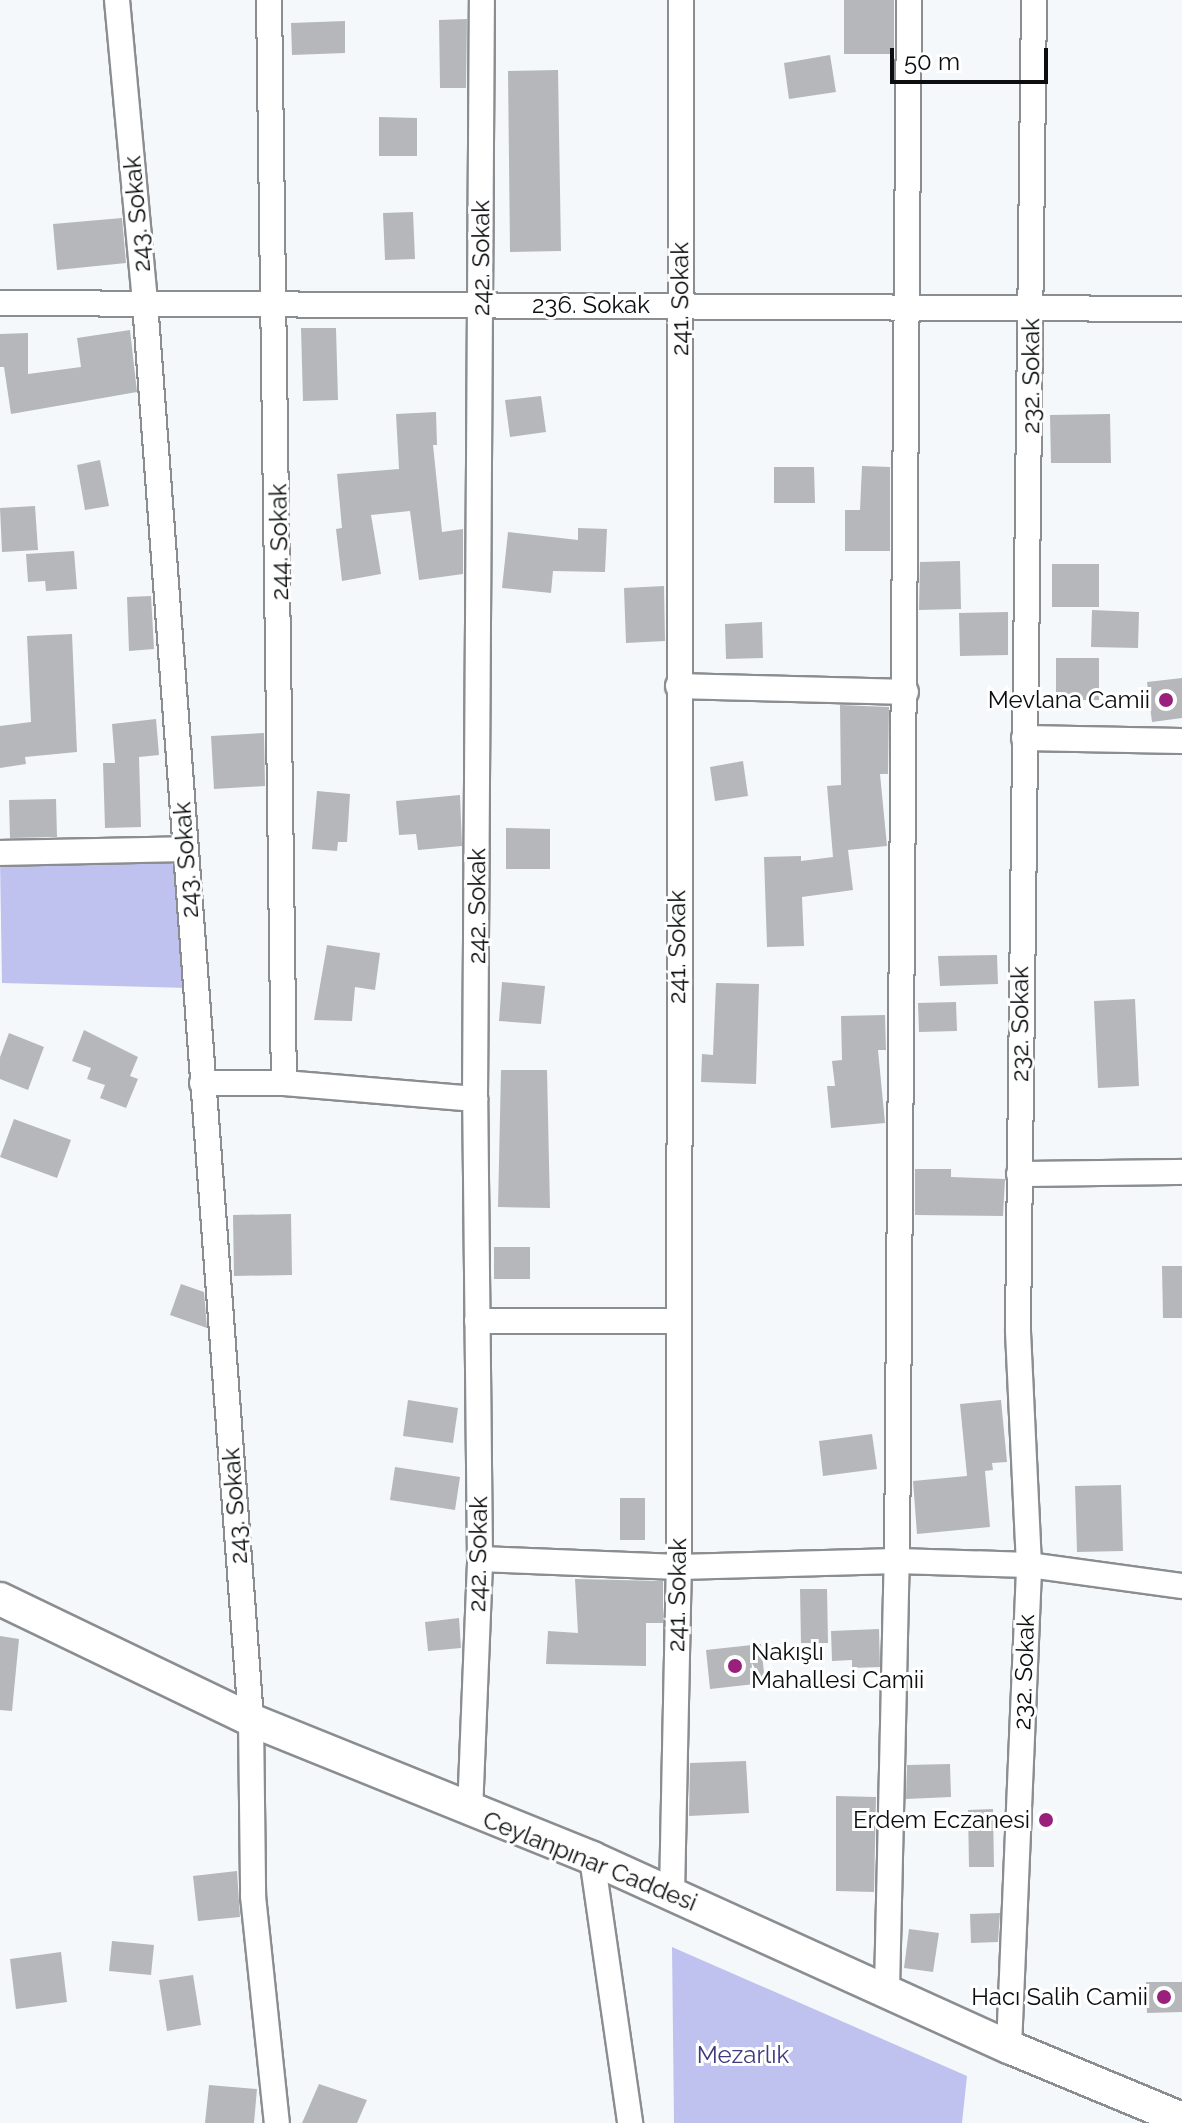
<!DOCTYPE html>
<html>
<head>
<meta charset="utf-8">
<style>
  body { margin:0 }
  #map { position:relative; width:1182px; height:2123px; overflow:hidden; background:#f5f8fb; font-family:Raleway,sans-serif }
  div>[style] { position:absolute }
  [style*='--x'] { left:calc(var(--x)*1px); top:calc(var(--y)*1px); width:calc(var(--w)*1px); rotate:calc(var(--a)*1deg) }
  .green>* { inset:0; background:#bfc2ef }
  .building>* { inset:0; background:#b5b7bb }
  .roads { filter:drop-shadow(2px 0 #8b8e91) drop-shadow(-2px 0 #8b8e91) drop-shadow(0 2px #8b8e91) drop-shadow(0 -2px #8b8e91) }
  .minor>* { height:24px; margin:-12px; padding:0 12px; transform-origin:12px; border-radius:12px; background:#fff }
  .major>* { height:32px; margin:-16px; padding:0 16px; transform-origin:16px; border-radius:16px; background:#fff }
  .dots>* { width:22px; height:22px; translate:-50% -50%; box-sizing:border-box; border:4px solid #fff; border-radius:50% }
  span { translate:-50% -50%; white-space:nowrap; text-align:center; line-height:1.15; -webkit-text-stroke:6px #fff; paint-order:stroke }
  .street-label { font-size:24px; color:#0b0d0e }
  .poi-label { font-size:24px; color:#0b0d0e }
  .right { translate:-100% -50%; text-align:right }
  .left { translate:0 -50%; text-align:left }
  .park-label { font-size:24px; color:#3d3a7e }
  .scale { position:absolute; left:890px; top:48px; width:158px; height:36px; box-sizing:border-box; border:4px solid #0b0d0e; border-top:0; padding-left:10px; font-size:24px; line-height:28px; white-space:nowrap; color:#0b0d0e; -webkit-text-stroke:6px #fff; paint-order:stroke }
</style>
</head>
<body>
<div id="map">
  <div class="green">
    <i style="clip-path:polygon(0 860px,167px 860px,180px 870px,188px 988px,2px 983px)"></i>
    <i style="clip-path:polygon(672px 1947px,967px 2076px,962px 2123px,674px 2123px)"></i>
  </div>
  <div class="building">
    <i style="clip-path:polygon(844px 0,894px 0,894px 54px,844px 54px)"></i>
    <i style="clip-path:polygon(467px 19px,466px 88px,440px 88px,439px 20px)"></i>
    <i style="clip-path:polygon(345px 21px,345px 53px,292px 55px,291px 23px)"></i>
    <i style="clip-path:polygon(830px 55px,836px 92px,789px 99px,784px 63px)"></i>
    <i style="clip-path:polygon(558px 70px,561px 251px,510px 252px,508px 71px)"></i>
    <i style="clip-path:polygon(379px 117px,417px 118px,417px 156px,379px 156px)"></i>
    <i style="clip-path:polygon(413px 212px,415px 259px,385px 260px,383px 213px)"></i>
    <i style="clip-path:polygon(122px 218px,126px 263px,57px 270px,53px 224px)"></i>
    <i style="clip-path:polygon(301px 328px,336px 328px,338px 400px,303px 401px)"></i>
    <i style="clip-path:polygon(130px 330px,137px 392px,11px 414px,4px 367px,0 367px,0 334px,28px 333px,28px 374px,81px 367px,77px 338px)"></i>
    <i style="clip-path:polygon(541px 396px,546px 432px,510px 437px,505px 400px)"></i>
    <i style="clip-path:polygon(436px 412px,437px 445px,433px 445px,442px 532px,463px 529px,463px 574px,419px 580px,410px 511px,371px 515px,381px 574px,342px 581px,336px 529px,342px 528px,337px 474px,399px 469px,396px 414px)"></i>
    <i style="clip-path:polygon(1110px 414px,1111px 463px,1051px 463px,1050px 415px)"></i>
    <i style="clip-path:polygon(100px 460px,109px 506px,85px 510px,77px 465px)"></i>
    <i style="clip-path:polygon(862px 466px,890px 467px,890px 551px,845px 551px,845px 510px,860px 510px)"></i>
    <i style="clip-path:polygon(774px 467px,814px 467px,815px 503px,774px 503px)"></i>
    <i style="clip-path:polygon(35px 506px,38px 550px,2px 552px,0 508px)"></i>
    <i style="clip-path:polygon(578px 528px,607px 529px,605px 572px,553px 571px,551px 593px,502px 588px,508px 532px,578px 540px)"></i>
    <i style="clip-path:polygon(74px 551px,77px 589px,46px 591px,45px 581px,28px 582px,26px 554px)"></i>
    <i style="clip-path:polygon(960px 561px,961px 609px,919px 610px,920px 562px)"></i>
    <i style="clip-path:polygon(1052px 564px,1099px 564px,1099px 607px,1052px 607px)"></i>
    <i style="clip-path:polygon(664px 586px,665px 641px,626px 643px,624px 588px)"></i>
    <i style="clip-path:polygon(151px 596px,154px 649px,129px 651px,127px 597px)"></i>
    <i style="clip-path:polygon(1092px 610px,1139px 612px,1138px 648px,1091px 647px)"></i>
    <i style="clip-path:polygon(1008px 612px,1008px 655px,960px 656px,959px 613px)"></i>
    <i style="clip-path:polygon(762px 622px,763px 658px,726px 659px,725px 624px)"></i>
    <i style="clip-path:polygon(72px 634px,77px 752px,25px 757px,26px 764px,0 768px,0 726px,31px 722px,27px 636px)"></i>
    <i style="clip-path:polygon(1056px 658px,1099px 658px,1099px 700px,1056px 700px)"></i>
    <i style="clip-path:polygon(1182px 678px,1182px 718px,1152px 722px,1147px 682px)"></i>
    <i style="clip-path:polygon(840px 705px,889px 707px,888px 774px,880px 774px,887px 846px,848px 850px,853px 890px,802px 897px,804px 946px,767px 947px,764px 857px,801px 856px,801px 861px,833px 857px,827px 786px,841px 785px)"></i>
    <i style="clip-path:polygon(156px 719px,159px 755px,139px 757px,141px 827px,105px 828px,103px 763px,115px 763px,112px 724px)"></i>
    <i style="clip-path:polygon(264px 733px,265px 786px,214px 789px,211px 736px)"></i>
    <i style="clip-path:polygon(743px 761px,748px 796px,715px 801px,710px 767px)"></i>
    <i style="clip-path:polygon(317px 791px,350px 794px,347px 842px,338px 842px,337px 851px,312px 849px)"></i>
    <i style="clip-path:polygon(460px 795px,462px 846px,418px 850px,416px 834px,399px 835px,396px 801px)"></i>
    <i style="clip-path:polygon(56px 799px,57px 837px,10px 838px,9px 800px)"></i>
    <i style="clip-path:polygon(506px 828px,550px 829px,550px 869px,506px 869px)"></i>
    <i style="clip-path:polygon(327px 945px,380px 953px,375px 990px,355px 987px,352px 1021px,314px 1020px)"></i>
    <i style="clip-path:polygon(997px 955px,998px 984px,940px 986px,938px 956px)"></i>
    <i style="clip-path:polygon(502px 982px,545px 986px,541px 1024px,499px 1021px)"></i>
    <i style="clip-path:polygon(716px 983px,759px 984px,756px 1084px,701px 1082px,702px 1054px,713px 1055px)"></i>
    <i style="clip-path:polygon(1135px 999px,1139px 1086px,1098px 1088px,1094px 1001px)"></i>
    <i style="clip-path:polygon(956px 1002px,957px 1031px,919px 1032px,918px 1003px)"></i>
    <i style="clip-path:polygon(885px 1015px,886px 1050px,878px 1050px,885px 1123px,831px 1128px,827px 1086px,835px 1086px,832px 1061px,842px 1060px,841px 1016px)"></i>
    <i style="clip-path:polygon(84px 1030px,138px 1057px,130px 1076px,138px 1079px,126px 1108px,100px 1098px,105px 1085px,87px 1079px,91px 1068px,72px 1061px)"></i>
    <i style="clip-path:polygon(9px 1033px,44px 1047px,28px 1090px,0 1079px,0 1057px)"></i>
    <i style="clip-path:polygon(501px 1070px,547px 1070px,550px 1208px,498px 1207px)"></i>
    <i style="clip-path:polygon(14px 1119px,71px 1140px,57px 1178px,0 1157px)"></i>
    <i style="clip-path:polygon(915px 1169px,951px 1169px,951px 1177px,1005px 1179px,1003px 1216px,915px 1215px)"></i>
    <i style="clip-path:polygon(291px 1214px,292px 1275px,234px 1276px,233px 1215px)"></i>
    <i style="clip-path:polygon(494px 1247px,530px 1247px,530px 1279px,494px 1279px)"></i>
    <i style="clip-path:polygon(1162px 1266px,1182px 1266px,1182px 1318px,1163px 1318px)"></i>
    <i style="clip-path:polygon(181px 1284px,204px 1292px,207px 1328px,170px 1315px)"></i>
    <i style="clip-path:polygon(408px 1400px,458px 1408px,453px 1443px,403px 1436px)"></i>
    <i style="clip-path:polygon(1001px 1400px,1007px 1462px,992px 1463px,993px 1470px,985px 1471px,990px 1527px,917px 1534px,913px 1481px,967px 1476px,960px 1404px)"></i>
    <i style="clip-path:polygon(872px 1434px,877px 1469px,823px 1476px,819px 1441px)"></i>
    <i style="clip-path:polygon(395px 1467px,460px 1477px,455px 1510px,390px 1500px)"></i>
    <i style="clip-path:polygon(1121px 1485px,1123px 1551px,1077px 1552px,1075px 1486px)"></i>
    <i style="clip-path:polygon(620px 1498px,645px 1498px,645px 1540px,620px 1540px)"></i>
    <i style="clip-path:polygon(575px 1579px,663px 1581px,663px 1623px,646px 1623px,646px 1666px,546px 1664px,548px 1631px,578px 1633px)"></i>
    <i style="clip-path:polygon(800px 1589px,827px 1589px,828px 1643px,801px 1643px)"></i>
    <i style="clip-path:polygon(459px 1618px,461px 1648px,428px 1651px,425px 1622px)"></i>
    <i style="clip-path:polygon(879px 1629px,880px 1667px,852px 1668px,852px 1660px,832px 1661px,831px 1631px)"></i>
    <i style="clip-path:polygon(0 1636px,19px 1639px,12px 1711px,0 1710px)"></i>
    <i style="clip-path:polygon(761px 1644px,765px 1683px,710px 1689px,706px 1650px)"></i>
    <i style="clip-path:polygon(746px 1761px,749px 1813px,689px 1816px,690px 1763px)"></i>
    <i style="clip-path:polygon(950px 1764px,951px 1797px,906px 1799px,907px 1765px)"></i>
    <i style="clip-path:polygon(836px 1796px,876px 1797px,874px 1892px,836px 1891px)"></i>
    <i style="clip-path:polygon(993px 1809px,994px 1867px,969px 1867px,968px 1810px)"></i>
    <i style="clip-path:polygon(237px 1871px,240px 1917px,198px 1921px,193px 1876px)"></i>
    <i style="clip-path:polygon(1000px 1913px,998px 1942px,971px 1943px,970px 1914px)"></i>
    <i style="clip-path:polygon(909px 1929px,939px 1933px,933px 1972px,904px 1968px)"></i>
    <i style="clip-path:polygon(112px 1941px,154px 1945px,151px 1975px,109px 1971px)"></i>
    <i style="clip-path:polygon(61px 1952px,67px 2002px,16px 2009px,10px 1959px)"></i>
    <i style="clip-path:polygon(193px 1975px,201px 2025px,167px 2031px,159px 1980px)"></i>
    <i style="clip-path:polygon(1146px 1982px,1182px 1982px,1182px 2012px,1147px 2013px)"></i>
    <i style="clip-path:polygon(319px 2084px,367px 2100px,357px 2123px,302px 2123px)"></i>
    <i style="clip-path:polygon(209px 2085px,257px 2089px,254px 2123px,205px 2123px)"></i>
  </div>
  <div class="roads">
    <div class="minor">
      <i style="--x:117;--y:0;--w:304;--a:84.7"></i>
      <i style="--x:145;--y:303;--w:1421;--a:85.72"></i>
      <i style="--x:251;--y:1720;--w:176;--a:89.3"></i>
      <i style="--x:253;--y:1896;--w:228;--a:84"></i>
      <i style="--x:269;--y:0;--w:1083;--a:89.21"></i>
      <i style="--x:0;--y:303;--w:1182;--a:0.29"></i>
      <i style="--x:678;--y:686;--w:228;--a:1.5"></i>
      <i style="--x:1024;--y:738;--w:158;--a:1.1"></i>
      <i style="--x:0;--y:853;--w:185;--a:-1.2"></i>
      <i style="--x:202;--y:1083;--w:82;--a:0"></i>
      <i style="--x:284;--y:1083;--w:192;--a:4.8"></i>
      <i style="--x:1019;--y:1174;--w:163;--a:-0.7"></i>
      <i style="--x:477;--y:1321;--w:198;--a:0"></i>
      <i style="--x:480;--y:1559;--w:199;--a:2.3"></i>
      <i style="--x:679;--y:1567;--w:218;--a:-1.6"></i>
      <i style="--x:897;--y:1561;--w:132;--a:1.7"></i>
      <i style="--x:1029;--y:1565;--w:154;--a:7.8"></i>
      <i style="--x:470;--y:1812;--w:253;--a:-87.7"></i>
      <i style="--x:480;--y:1559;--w:460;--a:-90.6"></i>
      <i style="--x:475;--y:1099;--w:1099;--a:-89.64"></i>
      <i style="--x:592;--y:1858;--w:268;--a:81.8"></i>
      <i style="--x:672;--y:1894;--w:327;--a:-88.8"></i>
      <i style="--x:679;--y:1567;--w:1567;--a:-89.93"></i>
      <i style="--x:887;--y:1989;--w:428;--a:-88.7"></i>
      <i style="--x:897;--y:1561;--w:1561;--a:-89.56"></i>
      <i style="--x:1009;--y:2047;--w:482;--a:-87.6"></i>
      <i style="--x:1029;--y:1565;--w:236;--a:-92.7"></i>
      <i style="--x:1018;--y:1329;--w:1329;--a:-89.31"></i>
    </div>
    <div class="major">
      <i style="--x:0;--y:1599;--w:279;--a:25.7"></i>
      <i style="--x:251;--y:1720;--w:368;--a:22"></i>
      <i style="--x:592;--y:1858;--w:458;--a:24.4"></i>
      <i style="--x:1009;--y:2047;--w:187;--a:22.6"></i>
    </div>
  </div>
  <div class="dots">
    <i style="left:1166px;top:700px;background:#99217c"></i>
    <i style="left:735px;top:1666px;background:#99217c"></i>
    <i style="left:1046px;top:1820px;background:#99217c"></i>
    <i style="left:1164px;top:1997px;background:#99217c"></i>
  </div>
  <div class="street-label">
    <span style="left:137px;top:214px;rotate:-95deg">243. Sokak</span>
    <span style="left:481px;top:258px;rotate:-90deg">242. Sokak</span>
    <span style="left:680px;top:299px;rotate:-90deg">241. Sokak</span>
    <span style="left:591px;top:305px">236. Sokak</span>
    <span style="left:1031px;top:376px;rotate:-90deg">232. Sokak</span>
    <span style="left:279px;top:542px;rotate:-91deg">244. Sokak</span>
    <span style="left:186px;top:860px;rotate:-94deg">243. Sokak</span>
    <span style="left:477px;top:906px;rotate:-90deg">242. Sokak</span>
    <span style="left:677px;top:947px;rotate:-90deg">241. Sokak</span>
    <span style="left:1020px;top:1024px;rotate:-90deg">232. Sokak</span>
    <span style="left:235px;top:1506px;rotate:-94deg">243. Sokak</span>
    <span style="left:478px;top:1554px;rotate:-89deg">242. Sokak</span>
    <span style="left:677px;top:1595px;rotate:-89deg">241. Sokak</span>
    <span style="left:1024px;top:1672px;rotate:-88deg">232. Sokak</span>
    <span style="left:590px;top:1861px;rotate:22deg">Ceylanpınar Caddesi</span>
  </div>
  <div class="poi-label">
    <span class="right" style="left:1150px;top:700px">Mevlana Camii</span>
    <span class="left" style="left:751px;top:1666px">Nakışlı<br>Mahallesi Camii</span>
    <span class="right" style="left:1030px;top:1820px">Erdem Eczanesi</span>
    <span class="right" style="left:1148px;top:1997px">Hacı Salih Camii</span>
  </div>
  <div class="park-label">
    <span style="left:743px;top:2055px">Mezarlık</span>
  </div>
  <div class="scale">50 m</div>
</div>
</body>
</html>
